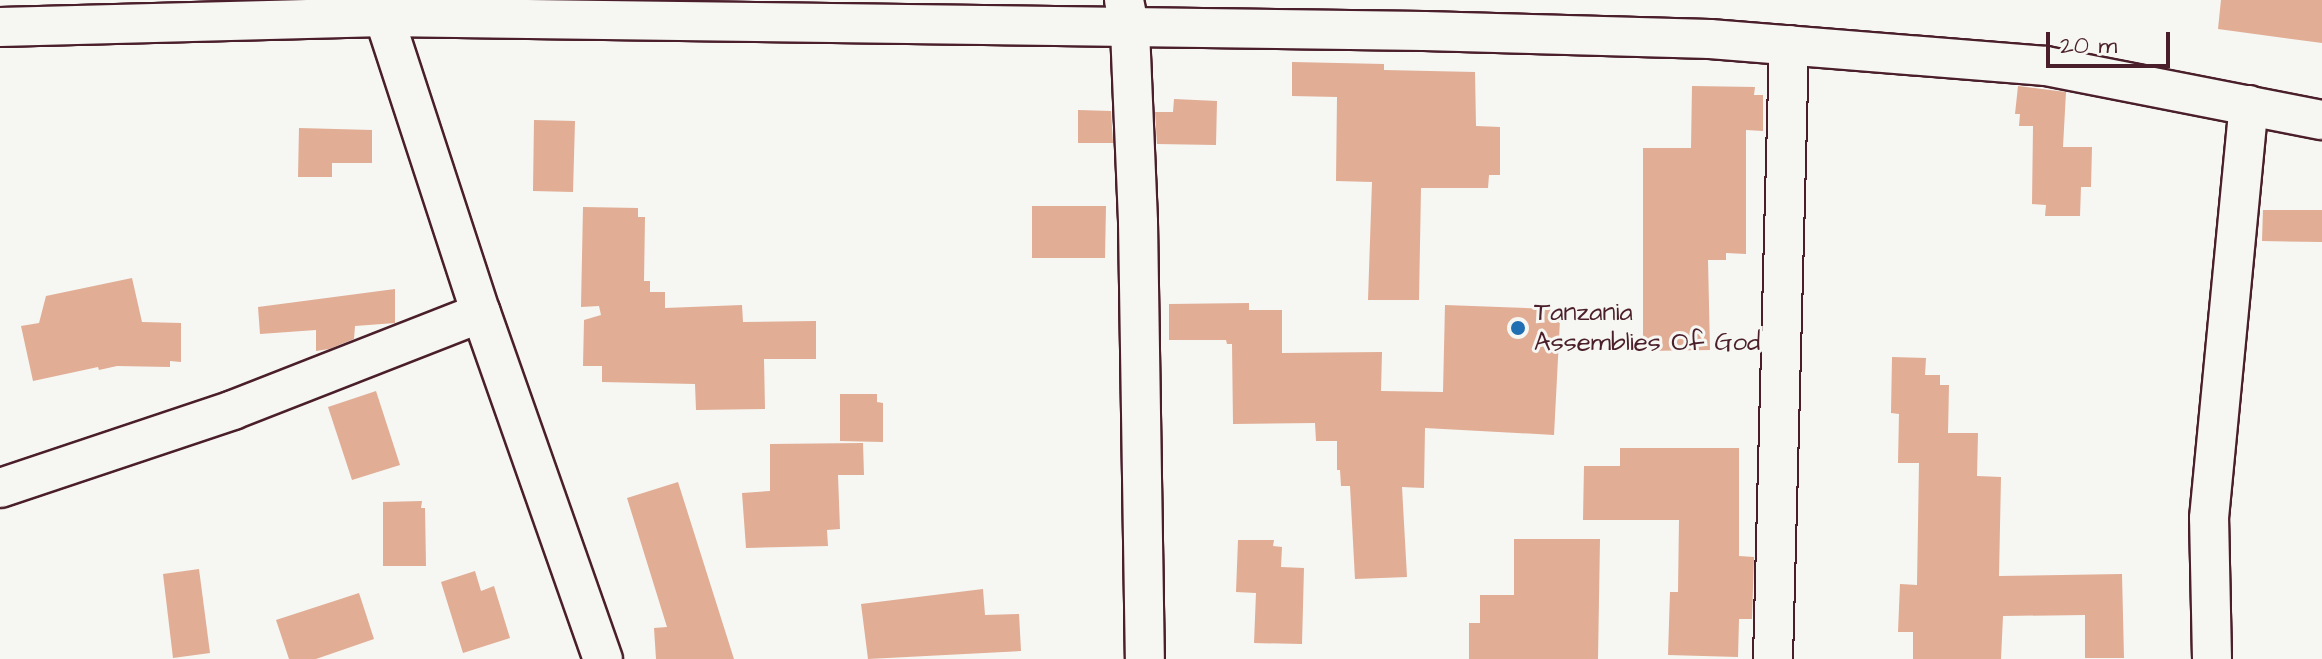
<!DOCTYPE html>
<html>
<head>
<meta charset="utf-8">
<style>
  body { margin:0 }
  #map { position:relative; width:2322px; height:659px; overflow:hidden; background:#f6f6f2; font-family:"Architects Daughter",sans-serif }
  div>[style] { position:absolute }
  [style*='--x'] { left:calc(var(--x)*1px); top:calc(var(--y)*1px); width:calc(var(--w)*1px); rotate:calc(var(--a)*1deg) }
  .building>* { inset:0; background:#e1ad95 }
  .roads { filter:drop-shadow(2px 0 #4a1f2b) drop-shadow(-2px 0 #4a1f2b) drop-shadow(0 2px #4a1f2b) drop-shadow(0 -2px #4a1f2b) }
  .minor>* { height:38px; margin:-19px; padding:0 19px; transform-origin:19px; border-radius:19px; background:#f6f6f2 }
  .dots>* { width:22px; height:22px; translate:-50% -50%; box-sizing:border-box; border:4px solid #f6f6f2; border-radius:50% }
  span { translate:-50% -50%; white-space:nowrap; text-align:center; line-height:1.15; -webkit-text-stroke:6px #f6f6f2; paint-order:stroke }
  .poi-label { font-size:26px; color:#4a1f2b }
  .left { translate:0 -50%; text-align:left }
  .scale { position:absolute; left:2046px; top:32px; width:124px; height:36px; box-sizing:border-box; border:4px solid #4a1f2b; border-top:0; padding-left:10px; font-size:24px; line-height:28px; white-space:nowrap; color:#4a1f2b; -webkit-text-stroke:6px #f6f6f2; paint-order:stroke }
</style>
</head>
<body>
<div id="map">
  <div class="building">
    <i style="clip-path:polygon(2221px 0,2322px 0,2322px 43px,2218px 29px)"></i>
    <i style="clip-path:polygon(1292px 62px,1384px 64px,1384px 70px,1475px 72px,1476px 126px,1500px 127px,1500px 175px,1489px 175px,1488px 188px,1421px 188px,1419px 300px,1368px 300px,1372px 182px,1336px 181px,1337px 97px,1292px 96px)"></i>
    <i style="clip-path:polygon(1692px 86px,1755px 87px,1754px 95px,1763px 95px,1763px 131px,1746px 130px,1746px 254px,1726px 253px,1726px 260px,1708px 260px,1710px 350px,1643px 351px,1643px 148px,1691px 148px)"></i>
    <i style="clip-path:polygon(2018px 86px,2066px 92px,2063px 147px,2092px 147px,2091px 187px,2081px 187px,2080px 216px,2045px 216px,2046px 205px,2032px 204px,2033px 126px,2019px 126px,2020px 114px,2015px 114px)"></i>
    <i style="clip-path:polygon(1174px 99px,1217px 101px,1216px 145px,1157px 144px,1155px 112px,1173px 112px)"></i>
    <i style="clip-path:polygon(1078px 110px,1111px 111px,1113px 143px,1078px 143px)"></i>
    <i style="clip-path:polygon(534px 120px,575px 121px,573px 192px,533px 191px)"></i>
    <i style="clip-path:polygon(299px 128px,372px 130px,372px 163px,332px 163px,332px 177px,298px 177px)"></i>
    <i style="clip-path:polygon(1032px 206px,1106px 206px,1105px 258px,1032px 258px)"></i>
    <i style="clip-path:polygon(583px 207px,638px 208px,638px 217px,645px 217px,644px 281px,650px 281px,650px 292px,665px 292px,665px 308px,742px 305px,743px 322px,816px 321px,816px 359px,764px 359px,765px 409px,696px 410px,695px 384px,602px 382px,602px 366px,583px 366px,584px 320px,601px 315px,599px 306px,581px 307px)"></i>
    <i style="clip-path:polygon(2263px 210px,2322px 210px,2322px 242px,2262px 241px)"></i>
    <i style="clip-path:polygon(132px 278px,142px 322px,181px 323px,181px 362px,170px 361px,170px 367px,117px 366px,99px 370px,98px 367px,33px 381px,21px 326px,39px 323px,46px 296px)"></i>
    <i style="clip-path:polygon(395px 289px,395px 323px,355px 326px,354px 339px,329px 349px,316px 351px,316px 330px,260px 334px,258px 307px)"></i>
    <i style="clip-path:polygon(1249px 303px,1249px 310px,1282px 310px,1282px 353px,1382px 352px,1381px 391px,1443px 392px,1445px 305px,1551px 309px,1551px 320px,1560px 320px,1554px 435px,1425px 428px,1424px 488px,1402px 487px,1407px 577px,1355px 579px,1350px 486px,1341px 486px,1340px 470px,1337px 470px,1337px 441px,1316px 441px,1315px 423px,1233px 424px,1232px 344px,1227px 344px,1226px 340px,1169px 340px,1169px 304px)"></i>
    <i style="clip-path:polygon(1892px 357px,1926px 358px,1925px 375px,1940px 375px,1940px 385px,1949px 385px,1948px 433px,1978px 433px,1977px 476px,2001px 477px,1999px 576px,2122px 574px,2124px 658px,2085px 658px,2085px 615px,2003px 616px,2001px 659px,1913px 659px,1913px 632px,1898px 632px,1900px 584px,1917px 585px,1919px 463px,1898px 463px,1899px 414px,1891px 413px)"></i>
    <i style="clip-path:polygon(376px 391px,400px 465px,352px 480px,328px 407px)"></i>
    <i style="clip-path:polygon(840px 394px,877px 394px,877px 402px,883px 403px,883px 442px,840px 441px)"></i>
    <i style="clip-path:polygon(863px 443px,864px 475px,838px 475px,840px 529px,827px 530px,828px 546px,746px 548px,742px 493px,770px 491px,770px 444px)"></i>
    <i style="clip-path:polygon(1620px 448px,1739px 448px,1739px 556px,1754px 557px,1752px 619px,1739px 619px,1738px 657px,1668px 655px,1670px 592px,1678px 592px,1679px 520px,1583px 520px,1584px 466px,1620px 466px)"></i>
    <i style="clip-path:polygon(678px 482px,734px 659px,656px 659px,654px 628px,667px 627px,627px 498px)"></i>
    <i style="clip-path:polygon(422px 501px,421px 508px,425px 508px,426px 566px,383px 566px,383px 502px)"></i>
    <i style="clip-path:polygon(1514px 539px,1600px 539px,1598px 659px,1469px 659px,1469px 623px,1480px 623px,1480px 595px,1514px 595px)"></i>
    <i style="clip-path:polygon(1238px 540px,1274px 540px,1273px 546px,1282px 547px,1281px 567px,1304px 568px,1302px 644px,1254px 643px,1256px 593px,1236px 592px)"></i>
    <i style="clip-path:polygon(199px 569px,210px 653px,173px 658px,163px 574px)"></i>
    <i style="clip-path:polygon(475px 571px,481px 591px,494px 586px,510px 638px,463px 653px,441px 582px)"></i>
    <i style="clip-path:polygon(983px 589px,985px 615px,1019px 614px,1021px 651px,868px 659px,861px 604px)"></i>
    <i style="clip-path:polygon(359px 593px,374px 639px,316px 659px,289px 659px,276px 620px)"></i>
  </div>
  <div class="roads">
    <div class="minor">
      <i style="--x:384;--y:0;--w:17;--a:90"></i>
      <i style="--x:384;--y:17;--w:311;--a:71.9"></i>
      <i style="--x:481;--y:313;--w:367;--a:70.6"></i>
      <i style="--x:1124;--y:0;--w:31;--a:79"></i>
      <i style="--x:1130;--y:30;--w:192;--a:87.6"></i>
      <i style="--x:1138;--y:222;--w:437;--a:89.1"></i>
      <i style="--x:0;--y:27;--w:384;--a:-1.5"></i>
      <i style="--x:384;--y:17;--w:1040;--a:0.77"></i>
      <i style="--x:1424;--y:31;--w:286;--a:1.6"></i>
      <i style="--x:1710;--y:39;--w:337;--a:4.6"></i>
      <i style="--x:2046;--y:66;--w:281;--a:11.1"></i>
      <i style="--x:0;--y:488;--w:246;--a:-18.5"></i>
      <i style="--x:233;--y:410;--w:266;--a:-21.4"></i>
      <i style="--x:1773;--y:659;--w:614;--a:-88.51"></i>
      <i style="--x:2212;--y:659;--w:141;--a:-91.2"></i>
      <i style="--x:2209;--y:518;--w:415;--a:-84.5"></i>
    </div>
  </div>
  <div class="dots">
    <i style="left:1518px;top:328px;background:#1f6fb2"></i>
  </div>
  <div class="poi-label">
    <span class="left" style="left:1534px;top:328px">Tanzania<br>Assemblies Of God</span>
  </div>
  <div class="scale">20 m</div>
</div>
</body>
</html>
